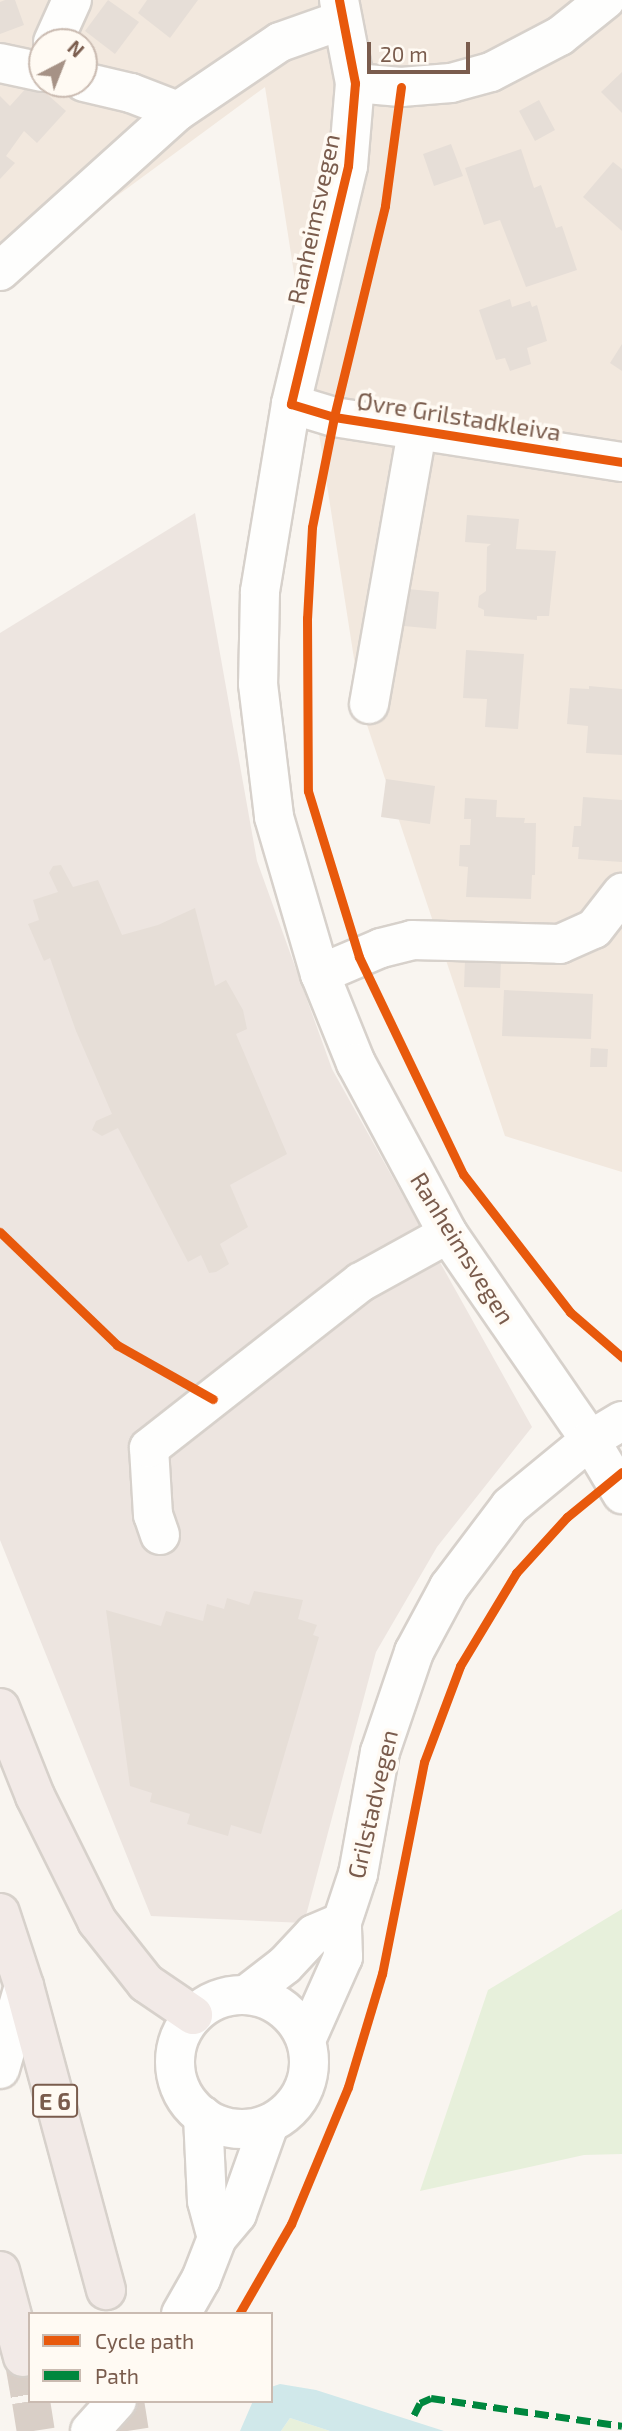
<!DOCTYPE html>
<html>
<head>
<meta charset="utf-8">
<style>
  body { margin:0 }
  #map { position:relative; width:622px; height:2431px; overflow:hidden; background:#f9f5f0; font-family:"Exo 2",sans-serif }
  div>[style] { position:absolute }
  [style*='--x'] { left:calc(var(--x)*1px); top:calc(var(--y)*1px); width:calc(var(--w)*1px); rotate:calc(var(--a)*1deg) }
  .residential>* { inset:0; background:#f2e8de }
  .industrial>* { inset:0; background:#ede5e0 }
  .green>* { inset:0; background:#e7f0db }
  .water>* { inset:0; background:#d0e8ea }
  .building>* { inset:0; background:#e6ded7 }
  .highway-tunnel>* { height:38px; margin-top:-19px; transform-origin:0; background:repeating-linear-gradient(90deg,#d9cfc7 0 38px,transparent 0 57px) }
  .roads { filter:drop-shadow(2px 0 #d7d1cb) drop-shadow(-2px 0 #d7d1cb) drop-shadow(0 2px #d7d1cb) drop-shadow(0 -2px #d7d1cb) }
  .minor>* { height:38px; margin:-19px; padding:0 19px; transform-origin:19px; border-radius:19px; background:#fefefd }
  .minor>.ring { margin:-19px; padding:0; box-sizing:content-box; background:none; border:38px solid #fefefd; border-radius:50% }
  .highway>* { height:38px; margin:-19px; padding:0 19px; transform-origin:19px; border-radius:19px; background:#f2eae7 }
  .quiet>* { height:7px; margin-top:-3.5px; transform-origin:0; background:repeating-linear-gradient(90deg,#00873e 0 14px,transparent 0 21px) }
  .cycleway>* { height:9px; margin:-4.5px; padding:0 4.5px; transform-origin:4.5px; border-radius:4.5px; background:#e8590c }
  span { translate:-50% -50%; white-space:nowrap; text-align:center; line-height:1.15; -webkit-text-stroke:7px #fffaf3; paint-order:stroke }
  .shield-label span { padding:2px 5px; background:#fffaf3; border:2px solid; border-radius:5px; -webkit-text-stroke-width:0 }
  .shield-label { font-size:23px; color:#7a5c4d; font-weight:700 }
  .street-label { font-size:24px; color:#7a5c4d }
  .legend { position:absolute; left:28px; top:2312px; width:245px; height:91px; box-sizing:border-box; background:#fffaf3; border:2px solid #cabbb1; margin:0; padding:9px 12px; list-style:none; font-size:21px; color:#7a5c4d }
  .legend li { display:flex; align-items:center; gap:14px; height:35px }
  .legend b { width:35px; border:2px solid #cabbb1 }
  .north { position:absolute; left:28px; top:28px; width:70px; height:70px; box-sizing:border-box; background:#fffaf3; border:2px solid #cabbb1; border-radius:50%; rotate:42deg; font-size:19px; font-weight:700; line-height:28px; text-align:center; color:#7a5c4d }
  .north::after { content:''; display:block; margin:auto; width:24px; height:32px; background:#a69286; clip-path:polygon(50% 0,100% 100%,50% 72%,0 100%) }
  .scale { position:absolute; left:367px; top:42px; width:103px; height:32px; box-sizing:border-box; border:4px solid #7a5c4d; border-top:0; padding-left:9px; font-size:21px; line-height:24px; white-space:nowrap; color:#7a5c4d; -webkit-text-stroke:5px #fffaf3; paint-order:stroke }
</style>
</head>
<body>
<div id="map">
  <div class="residential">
    <i style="clip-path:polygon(evenodd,0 0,622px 0,622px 1172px,505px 1136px,362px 710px,265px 87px,0 282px,0 0,42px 42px,84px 42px,84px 84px,42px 84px,42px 42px)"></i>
  </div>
  <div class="industrial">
    <i style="clip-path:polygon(195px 513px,257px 861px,332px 1069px,532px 1427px,437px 1547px,376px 1652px,304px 1923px,151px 1916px,0 1540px,0 633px)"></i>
  </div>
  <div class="green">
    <i style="clip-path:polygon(622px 1909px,622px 2154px,584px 2155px,420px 2191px,488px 1990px)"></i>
    <i style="clip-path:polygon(290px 2418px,330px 2431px,281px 2431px)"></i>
  </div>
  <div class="water">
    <i style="clip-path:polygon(280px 2384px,316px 2390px,444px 2431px,330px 2431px,290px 2418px,281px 2431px,240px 2431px,253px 2401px,271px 2401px,271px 2387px)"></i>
  </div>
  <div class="building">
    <i style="clip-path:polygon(5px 0,15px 0,24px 25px,0 34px,0 2px)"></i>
    <i style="clip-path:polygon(108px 0,139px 22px,115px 54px,85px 31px)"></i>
    <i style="clip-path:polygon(147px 0,198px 0,170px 38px,138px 13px)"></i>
    <i style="clip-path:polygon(622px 72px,622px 113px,601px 92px)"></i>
    <i style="clip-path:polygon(28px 86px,39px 87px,66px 111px,37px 143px,24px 131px,6px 156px,15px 163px,0 179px,0 96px,10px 106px)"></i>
    <i style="clip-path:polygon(539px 100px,555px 130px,535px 141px,519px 111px)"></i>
    <i style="clip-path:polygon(451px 144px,463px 176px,434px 186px,423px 154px)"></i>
    <i style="clip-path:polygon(521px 149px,534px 188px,541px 185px,556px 228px,562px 226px,577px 270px,526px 287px,500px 220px,484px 225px,465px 168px)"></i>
    <i style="clip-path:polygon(613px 162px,622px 169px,622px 231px,583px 197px)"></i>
    <i style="clip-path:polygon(510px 299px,512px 307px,530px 301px,532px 307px,537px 305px,547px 341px,527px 348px,531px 364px,510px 371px,505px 358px,496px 360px,479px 310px)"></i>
    <i style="clip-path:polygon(622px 344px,622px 371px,610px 363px)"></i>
    <i style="clip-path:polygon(467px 515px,519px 519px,516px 549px,556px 551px,549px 616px,537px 616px,537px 620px,484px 616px,484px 610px,478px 607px,479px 596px,486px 591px,487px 547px,491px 544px,465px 542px)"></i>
    <i style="clip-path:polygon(397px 588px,439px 592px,436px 629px,393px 625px)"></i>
    <i style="clip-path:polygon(466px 650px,524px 654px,518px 729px,485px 727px,487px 699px,463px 698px)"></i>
    <i style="clip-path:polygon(589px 686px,622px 689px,622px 755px,586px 753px,588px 726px,567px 724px,570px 688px,589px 689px)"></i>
    <i style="clip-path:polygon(386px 779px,435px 786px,430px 824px,381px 817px)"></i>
    <i style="clip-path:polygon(583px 797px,622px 800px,622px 862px,578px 859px,579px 847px,572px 847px,574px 826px,581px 826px)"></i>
    <i style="clip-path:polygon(465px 798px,497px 800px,496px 817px,525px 818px,524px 823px,536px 823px,535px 875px,532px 875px,531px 899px,466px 897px,468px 867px,459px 866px,460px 845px,470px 845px,471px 819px,464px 819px)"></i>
    <i style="clip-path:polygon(61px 865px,73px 887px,98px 880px,122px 935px,158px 925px,195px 908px,215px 986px,226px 980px,243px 1010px,247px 1029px,236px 1034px,287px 1154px,230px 1185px,248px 1227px,220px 1244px,229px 1264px,216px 1272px,209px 1273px,201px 1255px,188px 1262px,118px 1128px,102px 1136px,92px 1130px,96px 1121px,112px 1114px,76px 1031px,50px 958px,44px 961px,28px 924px,39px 920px,33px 900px,58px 892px,49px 873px,53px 866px)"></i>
    <i style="clip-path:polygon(465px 960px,501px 960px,500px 988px,464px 987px)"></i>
    <i style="clip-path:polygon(504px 990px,593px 994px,591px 1039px,502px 1036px)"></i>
    <i style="clip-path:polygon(591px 1048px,608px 1049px,607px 1067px,590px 1067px)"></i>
    <i style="clip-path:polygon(254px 1591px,303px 1600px,298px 1619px,317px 1625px,313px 1635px,319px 1637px,261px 1834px,231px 1825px,228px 1836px,187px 1824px,190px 1814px,150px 1802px,152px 1793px,130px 1786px,106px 1610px,161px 1626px,166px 1611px,203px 1621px,207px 1604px,224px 1609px,227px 1598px,249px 1605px)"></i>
  </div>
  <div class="highway-tunnel">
    <i style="--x:23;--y:2357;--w:40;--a:80"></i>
    <i style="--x:31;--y:2401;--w:30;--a:81"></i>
    <i style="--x:125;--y:2401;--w:30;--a:81"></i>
  </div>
  <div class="roads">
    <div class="minor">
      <i style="--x:339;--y:0;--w:85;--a:79.1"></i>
      <i style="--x:355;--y:83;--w:83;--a:94.8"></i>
      <i style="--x:348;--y:166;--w:245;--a:103.5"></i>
      <i style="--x:291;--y:404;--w:191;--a:99.4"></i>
      <i style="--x:260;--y:592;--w:92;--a:91.2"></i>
      <i style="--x:258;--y:684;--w:134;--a:83.1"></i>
      <i style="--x:274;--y:817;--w:164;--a:73.7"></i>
      <i style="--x:320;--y:974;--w:96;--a:68"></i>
      <i style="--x:356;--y:1063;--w:194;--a:61.7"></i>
      <i style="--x:448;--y:1234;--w:250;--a:55.4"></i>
      <i style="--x:590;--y:1440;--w:63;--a:59.3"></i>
      <i style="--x:53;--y:42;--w:46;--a:-65.7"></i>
      <i style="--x:0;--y:63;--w:43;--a:12.1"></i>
      <i style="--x:84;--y:82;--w:48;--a:13.2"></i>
      <i style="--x:131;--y:93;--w:50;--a:21"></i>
      <i style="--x:355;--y:83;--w:46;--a:5"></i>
      <i style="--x:401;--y:87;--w:50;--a:-4.6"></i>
      <i style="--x:451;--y:83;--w:41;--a:-15.4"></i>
      <i style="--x:491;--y:72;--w:78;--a:-27.6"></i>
      <i style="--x:560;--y:36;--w:58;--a:-38.7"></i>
      <i style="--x:0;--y:271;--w:239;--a:-42"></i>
      <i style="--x:178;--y:111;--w:123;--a:-34.1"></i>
      <i style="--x:280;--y:42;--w:66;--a:-19.5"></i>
      <i style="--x:291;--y:404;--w:45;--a:16.8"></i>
      <i style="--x:334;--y:417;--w:291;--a:8.9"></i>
      <i style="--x:369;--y:704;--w:277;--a:-80"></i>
      <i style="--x:320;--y:974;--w:66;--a:-23.1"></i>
      <i style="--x:381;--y:948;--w:32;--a:-14"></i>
      <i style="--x:412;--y:940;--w:148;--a:1.5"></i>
      <i style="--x:560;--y:944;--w:37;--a:-24"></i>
      <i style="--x:594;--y:929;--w:46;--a:-52.1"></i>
      <i style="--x:160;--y:1535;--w:21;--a:-109"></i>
      <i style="--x:153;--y:1515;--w:67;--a:-93.4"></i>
      <i style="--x:149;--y:1448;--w:269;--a:-38.1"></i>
      <i style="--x:361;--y:1282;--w:99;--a:-28.9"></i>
      <i class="ring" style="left:175px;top:1995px;width:96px;height:96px"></i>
      <i style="--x:246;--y:1995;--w:49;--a:-37.6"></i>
      <i style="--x:285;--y:1965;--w:42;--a:-46.9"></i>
      <i style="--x:314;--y:1934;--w:30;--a:-23"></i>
      <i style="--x:306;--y:2040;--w:91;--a:-66"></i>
      <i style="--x:343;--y:1957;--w:35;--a:-92"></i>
      <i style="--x:342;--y:1922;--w:51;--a:-71.6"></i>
      <i style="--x:358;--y:1874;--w:124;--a:-79.8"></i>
      <i style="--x:380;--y:1752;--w:106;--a:-71.2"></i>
      <i style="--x:414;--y:1652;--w:74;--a:-61.7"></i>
      <i style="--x:449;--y:1587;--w:101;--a:-53"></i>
      <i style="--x:510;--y:1506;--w:104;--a:-39.5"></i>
      <i style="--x:590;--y:1440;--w:37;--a:-31"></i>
      <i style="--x:0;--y:2069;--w:86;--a:-73.9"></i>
      <i style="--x:203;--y:2116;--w:85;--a:87.3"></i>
      <i style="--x:207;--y:2201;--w:38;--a:75"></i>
      <i style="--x:181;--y:2314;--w:40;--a:-60.3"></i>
      <i style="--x:201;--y:2279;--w:44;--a:-68.7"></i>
      <i style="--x:217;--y:2238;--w:31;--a:-50"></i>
      <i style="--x:237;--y:2214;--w:96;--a:-70.4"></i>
      <i style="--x:90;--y:2431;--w:40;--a:-48"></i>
    </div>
    <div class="highway">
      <i style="--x:0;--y:1708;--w:95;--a:68.3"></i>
      <i style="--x:35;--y:1796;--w:140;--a:63.6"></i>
      <i style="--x:97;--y:1921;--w:79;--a:51.7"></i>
      <i style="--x:146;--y:1983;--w:57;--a:34.2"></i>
      <i style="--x:0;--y:1913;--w:77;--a:71.8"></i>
      <i style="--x:24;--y:1986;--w:315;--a:74.9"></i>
      <i style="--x:0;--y:2271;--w:89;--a:75"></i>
    </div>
  </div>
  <div class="quiet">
    <i style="--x:414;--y:2415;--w:13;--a:-63"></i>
    <i style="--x:420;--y:2403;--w:12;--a:-24"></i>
    <i style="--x:431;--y:2398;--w:193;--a:8.3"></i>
  </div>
  <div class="cycleway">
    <i style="--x:339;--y:0;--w:85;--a:79.1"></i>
    <i style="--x:355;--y:83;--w:83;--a:94.8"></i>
    <i style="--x:348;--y:166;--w:245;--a:103.5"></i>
    <i style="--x:291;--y:404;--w:45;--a:16.8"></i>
    <i style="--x:334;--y:417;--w:291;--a:8.9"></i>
    <i style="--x:401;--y:87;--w:120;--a:97.7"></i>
    <i style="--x:385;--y:206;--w:217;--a:103.6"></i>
    <i style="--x:334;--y:417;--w:112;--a:101.3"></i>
    <i style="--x:312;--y:527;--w:91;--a:93.1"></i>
    <i style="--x:307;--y:618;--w:173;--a:89.7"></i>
    <i style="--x:308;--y:791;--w:174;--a:72.9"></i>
    <i style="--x:359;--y:957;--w:241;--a:64.4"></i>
    <i style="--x:463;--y:1174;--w:175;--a:52.2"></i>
    <i style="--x:570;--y:1312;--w:69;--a:40.9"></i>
    <i style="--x:0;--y:1232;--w:163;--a:44"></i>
    <i style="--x:117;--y:1345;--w:110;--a:29.4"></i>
    <i style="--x:239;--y:2314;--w:104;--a:-60"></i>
    <i style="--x:291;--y:2224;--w:148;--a:-67.4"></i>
    <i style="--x:348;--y:2087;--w:118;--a:-73.3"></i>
    <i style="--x:382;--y:1974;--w:216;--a:-78.8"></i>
    <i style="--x:424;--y:1762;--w:103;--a:-69.4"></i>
    <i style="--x:460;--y:1666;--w:109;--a:-58.9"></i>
    <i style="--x:516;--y:1573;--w:76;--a:-47.7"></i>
    <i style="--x:567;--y:1517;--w:71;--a:-39.3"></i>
  </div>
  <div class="shield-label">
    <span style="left:55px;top:2101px">E 6</span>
  </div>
  <div class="street-label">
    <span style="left:313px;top:219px;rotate:-78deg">Ranheimsvegen</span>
    <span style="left:459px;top:416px;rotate:9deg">Øvre Grilstadkleiva</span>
    <span style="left:463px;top:1248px;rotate:58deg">Ranheimsvegen</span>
    <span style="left:372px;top:1804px;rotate:-77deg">Grilstadvegen</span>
  </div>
  <ul class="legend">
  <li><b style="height:9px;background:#e8590c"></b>Cycle path</li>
  <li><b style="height:9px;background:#00873e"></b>Path</li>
  </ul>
  <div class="north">N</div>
  <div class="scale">20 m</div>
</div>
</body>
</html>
